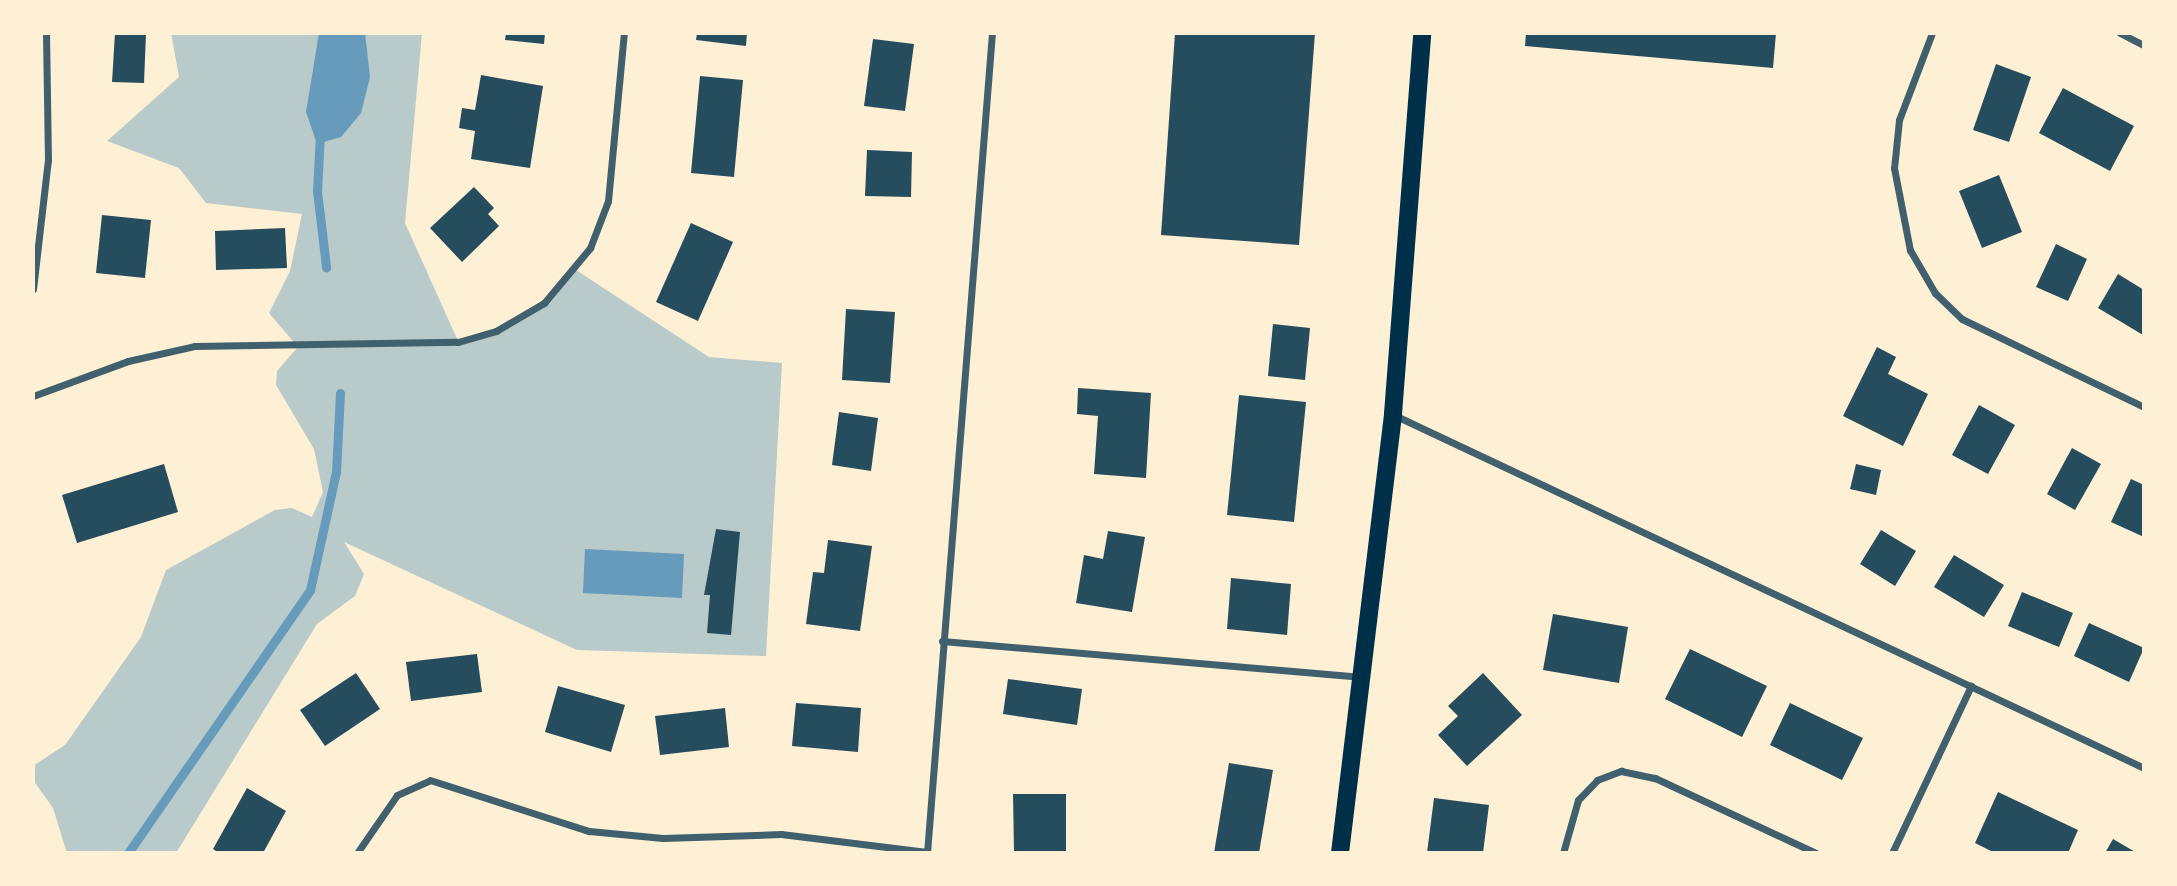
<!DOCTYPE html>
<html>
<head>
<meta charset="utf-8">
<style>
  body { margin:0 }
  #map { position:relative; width:2177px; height:886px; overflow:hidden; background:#fdf0d5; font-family:Jost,sans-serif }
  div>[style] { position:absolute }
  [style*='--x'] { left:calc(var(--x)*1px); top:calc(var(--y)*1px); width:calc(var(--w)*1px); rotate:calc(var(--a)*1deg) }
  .green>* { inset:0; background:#b9caca }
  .water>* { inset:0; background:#669bbc }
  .stream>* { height:9px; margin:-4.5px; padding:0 4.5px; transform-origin:4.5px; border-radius:4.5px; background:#669bbc }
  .building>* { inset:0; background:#264d5e }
  .minor>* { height:7px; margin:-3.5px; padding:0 3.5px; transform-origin:3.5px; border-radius:3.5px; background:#3f606c }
  .primary>* { height:18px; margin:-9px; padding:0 9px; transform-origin:9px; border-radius:9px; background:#003049 }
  span { translate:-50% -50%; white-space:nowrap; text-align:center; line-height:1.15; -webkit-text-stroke:7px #fdf0d5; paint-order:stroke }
  .frame { position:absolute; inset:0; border:35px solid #fdf0d5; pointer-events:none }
</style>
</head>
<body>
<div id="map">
  <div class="green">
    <i style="clip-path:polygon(171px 33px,422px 33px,405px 223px,458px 341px,496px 331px,544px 303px,576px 270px,709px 357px,782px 363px,766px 656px,577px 650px,344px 542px,364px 574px,355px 596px,317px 624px,176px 853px,67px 853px,53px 808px,33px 780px,33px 766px,65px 745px,141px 637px,166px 570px,275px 510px,292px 508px,312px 517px,323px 492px,314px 449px,276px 385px,277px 371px,298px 347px,269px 313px,290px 271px,302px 214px,206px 203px,179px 168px,107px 141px,179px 77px)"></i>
  </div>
  <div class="water">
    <i style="clip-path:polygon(319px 33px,365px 33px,370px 77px,361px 113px,341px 137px,317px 144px,306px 112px)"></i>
    <i style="clip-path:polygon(585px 549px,684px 554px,682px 598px,583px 593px)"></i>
  </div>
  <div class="stream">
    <i style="--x:320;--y:134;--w:57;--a:93"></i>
    <i style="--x:317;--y:191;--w:77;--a:83.2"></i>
    <i style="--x:128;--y:853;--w:320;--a:-55.3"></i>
    <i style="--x:310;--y:590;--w:121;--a:-77.6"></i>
    <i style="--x:336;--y:472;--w:79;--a:-87.1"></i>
  </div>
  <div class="building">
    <i style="clip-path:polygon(115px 33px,146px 33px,144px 83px,112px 82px)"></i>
    <i style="clip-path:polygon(506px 33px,545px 33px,544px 44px,505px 40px)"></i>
    <i style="clip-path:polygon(697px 33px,747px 33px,746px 46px,696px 40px)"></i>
    <i style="clip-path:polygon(1175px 33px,1315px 33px,1299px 245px,1161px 235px)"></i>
    <i style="clip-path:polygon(1526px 33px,1776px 33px,1773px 68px,1525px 46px)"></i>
    <i style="clip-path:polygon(873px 39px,914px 44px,905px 111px,864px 106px)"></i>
    <i style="clip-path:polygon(1996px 64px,2031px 77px,2009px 142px,1973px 130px)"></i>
    <i style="clip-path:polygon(481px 75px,543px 86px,530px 168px,471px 159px,475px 131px,459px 128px,462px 108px,475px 110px)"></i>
    <i style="clip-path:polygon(700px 76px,743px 80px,734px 177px,691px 173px)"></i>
    <i style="clip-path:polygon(2063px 88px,2134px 126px,2110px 171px,2039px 133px)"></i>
    <i style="clip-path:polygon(867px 150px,912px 152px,911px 197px,865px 196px)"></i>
    <i style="clip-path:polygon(1999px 175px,2022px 232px,1982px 248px,1959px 191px)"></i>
    <i style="clip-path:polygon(474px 187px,494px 208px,488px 214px,499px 226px,462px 262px,430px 228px)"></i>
    <i style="clip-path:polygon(102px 215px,151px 220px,145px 278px,96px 273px)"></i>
    <i style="clip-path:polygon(691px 223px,733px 242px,698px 321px,656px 302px)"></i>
    <i style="clip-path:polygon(285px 228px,287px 268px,216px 270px,215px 231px)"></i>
    <i style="clip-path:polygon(2056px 244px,2087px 259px,2068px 301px,2036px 287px)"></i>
    <i style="clip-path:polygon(2118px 274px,2144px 290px,2143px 335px,2098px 308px)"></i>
    <i style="clip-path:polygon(846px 309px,895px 312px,890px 383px,842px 380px)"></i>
    <i style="clip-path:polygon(1273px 324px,1310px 328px,1305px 380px,1268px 376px)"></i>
    <i style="clip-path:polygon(1877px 347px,1896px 357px,1888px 374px,1928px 394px,1903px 446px,1843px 416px)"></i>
    <i style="clip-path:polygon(1078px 388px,1151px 393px,1146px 478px,1094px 474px,1098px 416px,1077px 414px)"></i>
    <i style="clip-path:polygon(1239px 395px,1306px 402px,1294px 522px,1227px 515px)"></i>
    <i style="clip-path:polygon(1979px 405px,2015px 425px,1988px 474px,1952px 455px)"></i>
    <i style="clip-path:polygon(839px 412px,878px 418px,871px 471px,832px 465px)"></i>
    <i style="clip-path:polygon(2072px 448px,2101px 464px,2075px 510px,2047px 494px)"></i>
    <i style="clip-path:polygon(164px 464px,178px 512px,77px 543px,62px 495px)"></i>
    <i style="clip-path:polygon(1856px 464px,1881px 470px,1876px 495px,1850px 489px)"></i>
    <i style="clip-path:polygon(2131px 479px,2144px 485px,2144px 537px,2111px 522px)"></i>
    <i style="clip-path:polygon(716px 529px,740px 532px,731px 635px,707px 633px,710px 595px,704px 595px)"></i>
    <i style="clip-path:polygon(1881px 530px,1916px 551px,1895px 586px,1860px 564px)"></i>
    <i style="clip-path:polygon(1108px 531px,1145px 537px,1132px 612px,1076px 603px,1084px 555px,1103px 559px)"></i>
    <i style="clip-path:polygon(828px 540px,872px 546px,860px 631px,806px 624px,813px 572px,824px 573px)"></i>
    <i style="clip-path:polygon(1954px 555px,2004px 585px,1984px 617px,1934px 587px)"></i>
    <i style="clip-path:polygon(1231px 578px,1291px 584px,1287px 635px,1227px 629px)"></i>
    <i style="clip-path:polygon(2022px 592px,2073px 613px,2059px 647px,2008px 626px)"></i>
    <i style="clip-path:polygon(1553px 614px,1628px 627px,1619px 683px,1543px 670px)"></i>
    <i style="clip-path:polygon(2089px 623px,2144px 648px,2129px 682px,2074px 656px)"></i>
    <i style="clip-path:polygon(1690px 649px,1767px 686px,1742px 737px,1665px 699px)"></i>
    <i style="clip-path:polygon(477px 654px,482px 692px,411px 701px,406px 662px)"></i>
    <i style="clip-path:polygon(356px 673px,380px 709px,325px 746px,300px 710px)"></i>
    <i style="clip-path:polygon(1483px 673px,1522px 715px,1467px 766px,1438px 735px,1458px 716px,1448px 706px)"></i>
    <i style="clip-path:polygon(1008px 679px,1082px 689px,1077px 725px,1003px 714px)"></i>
    <i style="clip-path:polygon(558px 686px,625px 705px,611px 752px,545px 732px)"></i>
    <i style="clip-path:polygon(796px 703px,861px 708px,858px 752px,792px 746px)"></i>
    <i style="clip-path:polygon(1790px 703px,1863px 738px,1842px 780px,1770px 745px)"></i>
    <i style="clip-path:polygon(725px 708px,729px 747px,660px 755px,655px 716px)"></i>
    <i style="clip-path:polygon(1229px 763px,1273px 770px,1259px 853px,1214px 853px)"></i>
    <i style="clip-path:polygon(247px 788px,286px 811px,263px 853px,219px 853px,213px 849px)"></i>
    <i style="clip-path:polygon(1998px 792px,2078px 830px,2068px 853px,1995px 853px,1975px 843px)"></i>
    <i style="clip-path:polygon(1013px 794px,1066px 794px,1066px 853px,1014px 853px)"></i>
    <i style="clip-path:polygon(1434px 798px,1489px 805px,1483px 853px,1427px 853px)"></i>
    <i style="clip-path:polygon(2113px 839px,2137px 853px,2105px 853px)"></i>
  </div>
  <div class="minor">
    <i style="--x:1932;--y:33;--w:93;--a:110.8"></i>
    <i style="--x:1899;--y:120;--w:48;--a:95.9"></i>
    <i style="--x:1894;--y:168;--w:84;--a:79"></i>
    <i style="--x:1910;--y:250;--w:50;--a:59.8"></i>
    <i style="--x:1935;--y:293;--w:37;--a:44"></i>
    <i style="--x:1962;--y:319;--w:202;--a:25.8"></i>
    <i style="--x:2120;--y:33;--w:27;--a:27"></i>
    <i style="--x:33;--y:289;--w:130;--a:-83.4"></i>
    <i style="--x:48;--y:160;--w:127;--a:-90.9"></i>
    <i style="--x:33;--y:396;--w:101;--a:-20.2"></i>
    <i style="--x:128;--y:361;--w:69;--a:-12.6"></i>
    <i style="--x:195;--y:346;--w:263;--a:-0.9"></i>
    <i style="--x:458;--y:342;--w:40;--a:-16"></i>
    <i style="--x:496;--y:331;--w:56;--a:-30.3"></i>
    <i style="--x:544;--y:303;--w:72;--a:-50.1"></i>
    <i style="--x:590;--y:248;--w:50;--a:-69"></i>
    <i style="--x:608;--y:201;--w:169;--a:-84.6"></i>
    <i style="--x:1394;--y:415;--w:829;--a:25.2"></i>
    <i style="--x:942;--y:641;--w:419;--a:4.9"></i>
    <i style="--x:357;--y:853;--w:70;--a:-55.4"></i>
    <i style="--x:397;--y:795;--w:36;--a:-24"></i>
    <i style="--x:430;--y:780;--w:167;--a:17.8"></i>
    <i style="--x:589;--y:831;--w:74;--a:5.4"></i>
    <i style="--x:663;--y:838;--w:118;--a:-1.9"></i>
    <i style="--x:781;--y:834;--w:147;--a:7"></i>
    <i style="--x:927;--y:853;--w:823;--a:-85.47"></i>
    <i style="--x:1563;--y:853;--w:55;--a:-74.2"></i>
    <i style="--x:1578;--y:800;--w:28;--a:-46"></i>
    <i style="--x:1597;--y:780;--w:26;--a:-21"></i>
    <i style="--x:1621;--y:771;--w:35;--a:12"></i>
    <i style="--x:1655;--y:778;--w:178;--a:25"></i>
    <i style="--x:1892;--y:853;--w:185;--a:-64.7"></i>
  </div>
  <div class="primary">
    <i style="--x:1340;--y:853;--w:442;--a:-83.1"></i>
    <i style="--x:1393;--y:414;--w:382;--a:-85.6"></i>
  </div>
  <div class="frame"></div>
</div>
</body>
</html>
